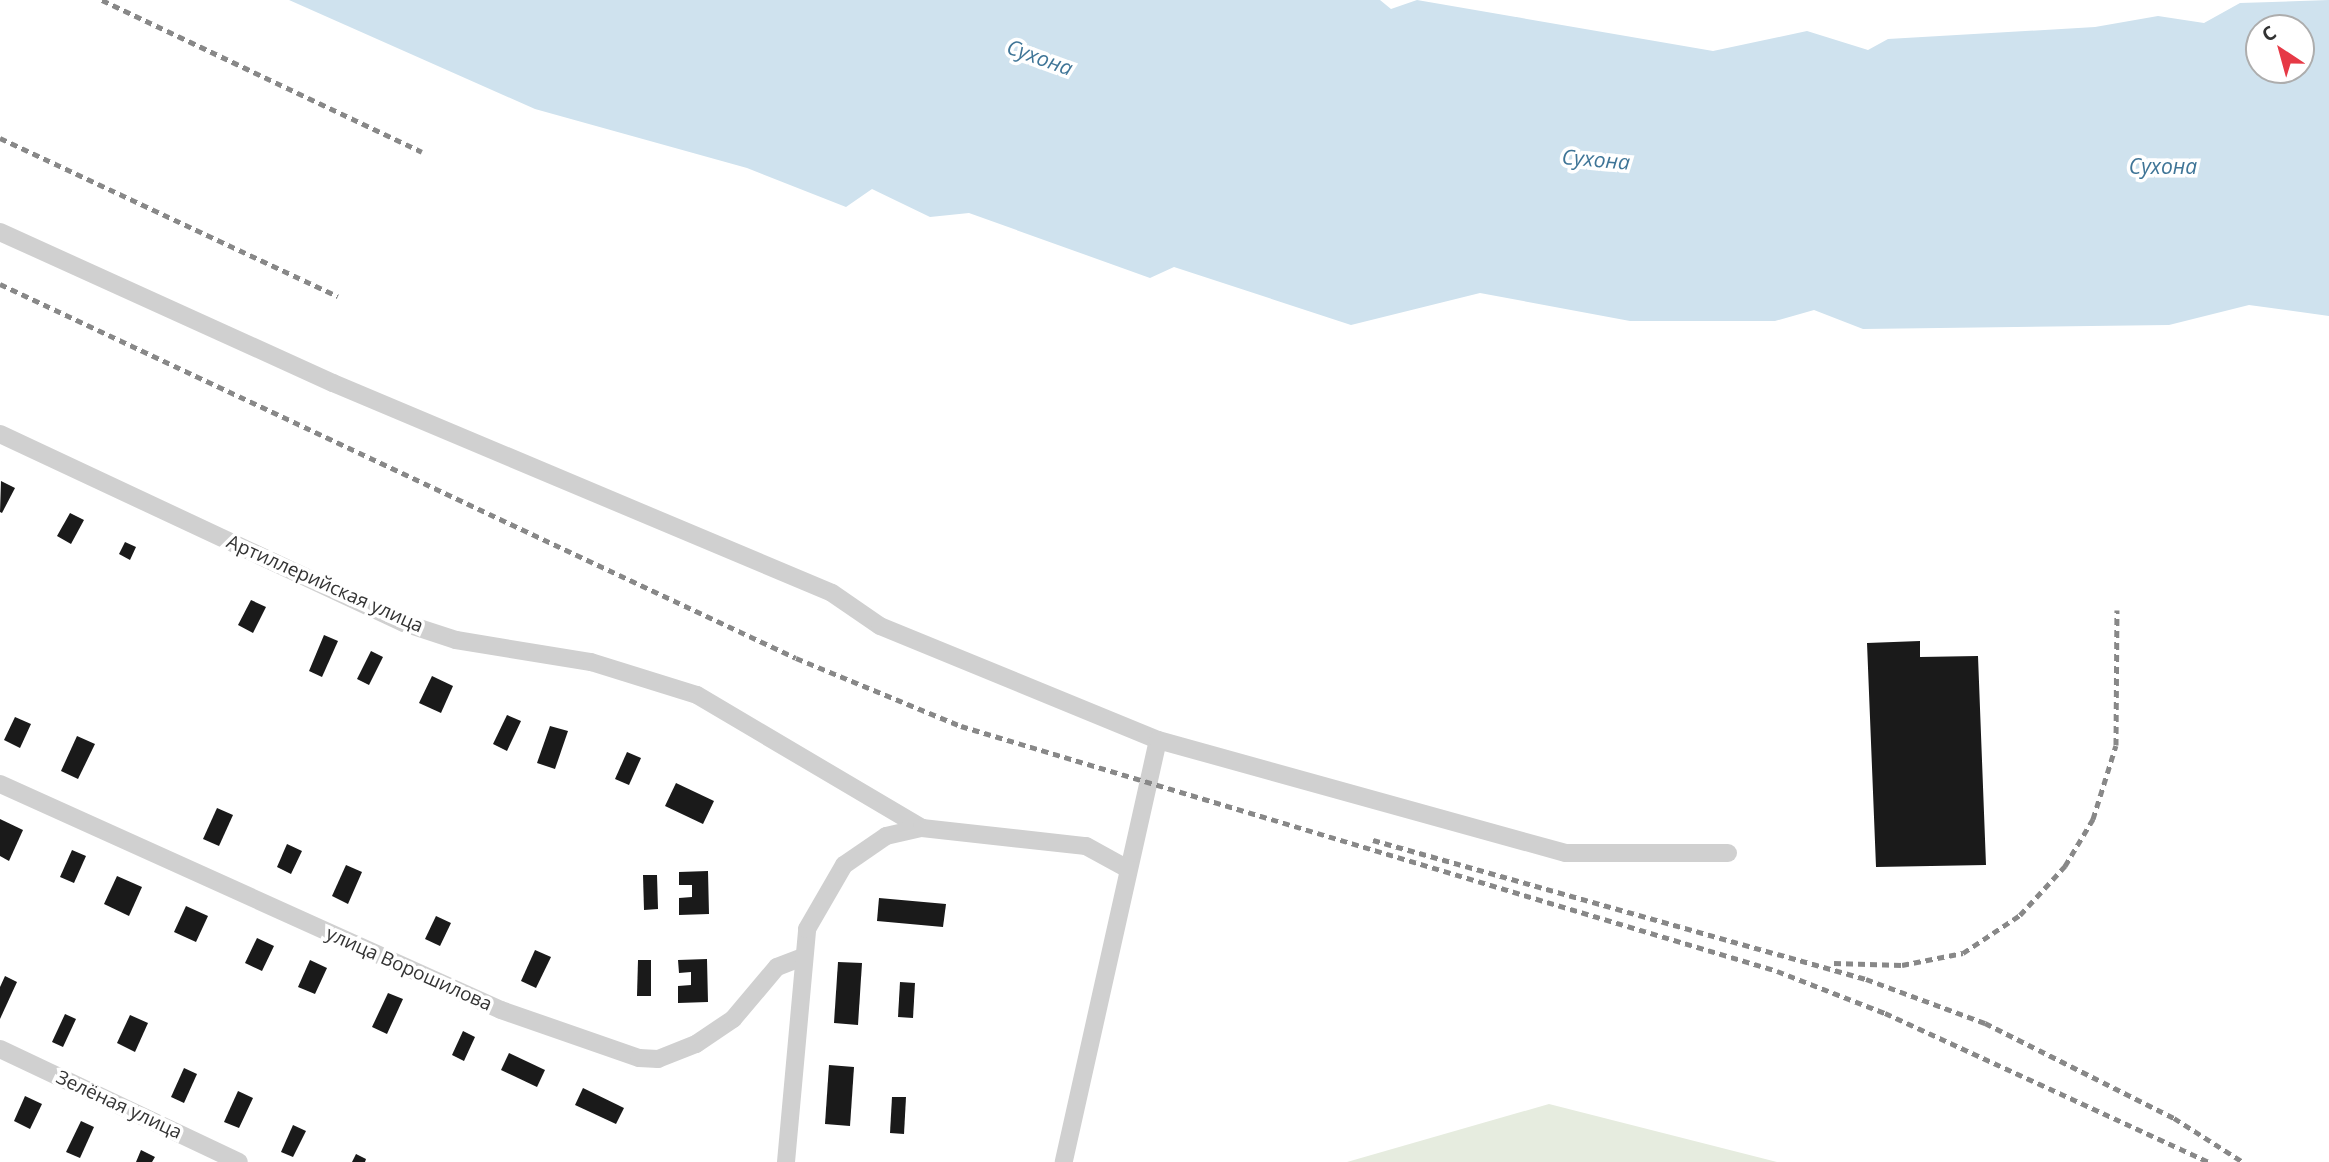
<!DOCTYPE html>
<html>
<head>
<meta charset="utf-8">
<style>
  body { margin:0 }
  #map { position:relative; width:2329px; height:1162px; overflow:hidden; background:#fff; font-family:"Open Sans",sans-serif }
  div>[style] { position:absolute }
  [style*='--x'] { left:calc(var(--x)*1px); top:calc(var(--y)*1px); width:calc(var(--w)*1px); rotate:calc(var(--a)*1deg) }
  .green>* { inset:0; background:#e6ecdf }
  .water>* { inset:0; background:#cfe2ee }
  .building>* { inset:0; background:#1a1a1a }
  .minor>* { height:18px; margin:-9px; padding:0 9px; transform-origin:9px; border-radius:9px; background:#d0d0d0 }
  .rail>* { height:5px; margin-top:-2.5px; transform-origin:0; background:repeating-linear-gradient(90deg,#888 0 7px,transparent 0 12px) }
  span { translate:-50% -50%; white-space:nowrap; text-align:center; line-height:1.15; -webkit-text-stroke:7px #fff; paint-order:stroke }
  .street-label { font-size:19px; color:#333 }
  .water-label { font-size:21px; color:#3f7597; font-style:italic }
  .north { position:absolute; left:2245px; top:14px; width:70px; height:70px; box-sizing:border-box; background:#fff; border:2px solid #adadad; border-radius:50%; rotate:324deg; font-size:19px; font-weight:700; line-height:28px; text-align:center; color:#333 }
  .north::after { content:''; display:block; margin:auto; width:24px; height:32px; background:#e63946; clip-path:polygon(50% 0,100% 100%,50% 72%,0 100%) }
</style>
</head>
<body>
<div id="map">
  <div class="green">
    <i style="clip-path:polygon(1549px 1104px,1777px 1162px,1347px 1162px)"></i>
  </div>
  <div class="water">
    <i style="clip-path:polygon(evenodd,289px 0,1380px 0,1391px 9px,1417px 0,1713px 51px,1807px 31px,1868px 50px,1888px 39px,2095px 27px,2158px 16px,2204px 23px,2240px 3px,2329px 0,2329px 316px,2249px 305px,2169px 325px,1863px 329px,1814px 310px,1775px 321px,1630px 321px,1480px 293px,1351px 325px,1174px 267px,1150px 278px,969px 213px,930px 217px,872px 189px,846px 207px,747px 168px,535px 109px,289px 0,2259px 28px,2301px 28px,2301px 70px,2259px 70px,2259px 28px)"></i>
  </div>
  <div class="building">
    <i style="clip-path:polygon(1px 481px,15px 488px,2px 513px,0 512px)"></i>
    <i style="clip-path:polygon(70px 513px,84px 520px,71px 544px,57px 536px)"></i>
    <i style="clip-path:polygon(125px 542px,136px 547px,130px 560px,119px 554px)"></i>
    <i style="clip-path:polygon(251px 600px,266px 607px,253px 633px,238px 625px)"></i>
    <i style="clip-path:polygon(324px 635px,338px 641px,322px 677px,309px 671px)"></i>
    <i style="clip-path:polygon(1920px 641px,1920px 657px,1978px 656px,1986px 865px,1876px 867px,1867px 643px)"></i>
    <i style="clip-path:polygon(371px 651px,383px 657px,369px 685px,357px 679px)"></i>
    <i style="clip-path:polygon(432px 676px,453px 686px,441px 713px,419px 703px)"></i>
    <i style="clip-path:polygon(507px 715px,521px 721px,507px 751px,493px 744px)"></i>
    <i style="clip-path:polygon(15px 717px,31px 724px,20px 748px,4px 740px)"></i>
    <i style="clip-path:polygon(550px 726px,568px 731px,555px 769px,537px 763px)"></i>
    <i style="clip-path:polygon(77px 736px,95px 744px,78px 779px,61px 771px)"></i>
    <i style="clip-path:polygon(627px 752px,641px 758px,629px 785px,615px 779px)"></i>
    <i style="clip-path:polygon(676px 783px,714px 801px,703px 824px,665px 806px)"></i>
    <i style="clip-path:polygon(217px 808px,233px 815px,219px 846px,203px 839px)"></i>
    <i style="clip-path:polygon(0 819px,23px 830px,9px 861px,0 856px)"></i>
    <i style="clip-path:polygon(287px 844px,302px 851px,291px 874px,277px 867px)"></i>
    <i style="clip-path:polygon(72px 850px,86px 856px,74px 883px,60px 877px)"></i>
    <i style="clip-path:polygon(346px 865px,362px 872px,348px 904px,332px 896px)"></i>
    <i style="clip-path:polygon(708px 871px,709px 914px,679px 915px,679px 898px,692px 897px,692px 885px,679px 885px,679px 872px)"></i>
    <i style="clip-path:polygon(643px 875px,657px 875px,658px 909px,644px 910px)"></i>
    <i style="clip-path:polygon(117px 876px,142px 887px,129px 916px,104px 904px)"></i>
    <i style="clip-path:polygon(879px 898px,946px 904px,943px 927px,877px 921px)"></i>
    <i style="clip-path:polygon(186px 906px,208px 916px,196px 942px,174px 932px)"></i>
    <i style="clip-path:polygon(436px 916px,451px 923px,440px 946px,425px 939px)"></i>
    <i style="clip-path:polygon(257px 938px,274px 946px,262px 971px,245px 963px)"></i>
    <i style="clip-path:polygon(535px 950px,551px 957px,536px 988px,521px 981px)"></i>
    <i style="clip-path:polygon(707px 959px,708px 1002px,678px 1003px,678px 986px,691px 985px,691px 972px,679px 973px,678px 960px)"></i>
    <i style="clip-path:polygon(310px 960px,327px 968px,315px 994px,298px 987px)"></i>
    <i style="clip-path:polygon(638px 960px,651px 960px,651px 996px,637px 996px)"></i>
    <i style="clip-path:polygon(838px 962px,862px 963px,858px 1025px,834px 1023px)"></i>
    <i style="clip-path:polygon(5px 976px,17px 982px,0 1019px,0 987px)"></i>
    <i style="clip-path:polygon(900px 982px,915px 983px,913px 1018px,898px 1017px)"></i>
    <i style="clip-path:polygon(388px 993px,403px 999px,387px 1034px,372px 1027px)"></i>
    <i style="clip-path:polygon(65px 1014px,76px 1019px,63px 1047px,52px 1042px)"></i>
    <i style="clip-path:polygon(130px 1015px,148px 1023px,135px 1052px,117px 1043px)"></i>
    <i style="clip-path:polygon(463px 1031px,475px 1037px,464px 1061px,452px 1055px)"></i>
    <i style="clip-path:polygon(509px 1053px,545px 1070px,537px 1087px,501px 1070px)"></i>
    <i style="clip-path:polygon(829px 1065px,854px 1067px,850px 1126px,825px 1124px)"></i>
    <i style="clip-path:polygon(184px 1068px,197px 1074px,184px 1103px,171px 1097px)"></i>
    <i style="clip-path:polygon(583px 1088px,624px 1108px,616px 1124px,575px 1105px)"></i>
    <i style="clip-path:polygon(238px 1091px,253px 1098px,239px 1128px,224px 1122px)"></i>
    <i style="clip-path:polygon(25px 1096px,42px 1104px,30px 1129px,14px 1121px)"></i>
    <i style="clip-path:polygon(892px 1097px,906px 1097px,904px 1134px,890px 1133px)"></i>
    <i style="clip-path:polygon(81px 1121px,94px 1127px,80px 1158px,66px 1152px)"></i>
    <i style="clip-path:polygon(293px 1125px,306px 1131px,293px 1157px,281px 1152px)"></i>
    <i style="clip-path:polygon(141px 1150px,155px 1157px,152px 1162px,136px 1162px)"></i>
    <i style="clip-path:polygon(356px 1154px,366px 1159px,365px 1162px,352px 1162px)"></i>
  </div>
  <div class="minor">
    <i style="--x:0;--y:232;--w:366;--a:24.4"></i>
    <i style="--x:333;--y:383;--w:541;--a:22.82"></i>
    <i style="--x:832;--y:593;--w:58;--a:34.5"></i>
    <i style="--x:880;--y:626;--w:300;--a:22.3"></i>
    <i style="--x:1158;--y:740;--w:432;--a:102.6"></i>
    <i style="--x:0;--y:434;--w:446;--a:25.1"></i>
    <i style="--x:404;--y:623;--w:55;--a:18.1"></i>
    <i style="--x:456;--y:640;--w:137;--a:9.3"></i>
    <i style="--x:591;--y:662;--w:111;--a:17.3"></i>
    <i style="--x:697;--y:695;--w:261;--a:30.6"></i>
    <i style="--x:1158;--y:740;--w:423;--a:15.5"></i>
    <i style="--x:1566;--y:853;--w:162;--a:0"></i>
    <i style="--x:0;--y:784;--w:550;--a:24.28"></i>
    <i style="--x:501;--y:1010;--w:146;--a:19.2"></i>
    <i style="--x:639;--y:1058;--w:19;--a:3"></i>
    <i style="--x:658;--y:1059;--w:41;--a:-21.5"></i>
    <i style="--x:696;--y:1044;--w:45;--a:-34"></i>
    <i style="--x:733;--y:1019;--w:68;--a:-49.8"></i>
    <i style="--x:777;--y:967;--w:28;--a:-21"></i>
    <i style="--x:0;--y:1049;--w:264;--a:25.3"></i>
    <i style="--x:786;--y:1162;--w:234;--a:-84.8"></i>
    <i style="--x:807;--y:929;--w:74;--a:-60"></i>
    <i style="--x:844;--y:865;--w:51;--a:-34.6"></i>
    <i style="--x:886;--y:836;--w:37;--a:-13"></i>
    <i style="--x:922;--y:828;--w:165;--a:6.3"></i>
    <i style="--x:1086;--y:846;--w:48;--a:28.7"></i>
  </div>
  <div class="rail">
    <i style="--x:102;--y:0;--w:354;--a:25.4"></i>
    <i style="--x:0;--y:138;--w:373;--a:25.1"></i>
    <i style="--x:0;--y:284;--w:879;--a:25.17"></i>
    <i style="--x:796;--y:658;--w:178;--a:22.4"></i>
    <i style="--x:961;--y:726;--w:852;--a:16.71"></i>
    <i style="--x:1777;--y:971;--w:116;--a:21.3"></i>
    <i style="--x:1885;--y:1013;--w:357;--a:24.7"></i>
    <i style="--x:1373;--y:840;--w:512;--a:15.75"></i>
    <i style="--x:1866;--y:979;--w:127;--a:20.3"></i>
    <i style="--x:1985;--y:1023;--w:212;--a:26.7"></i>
    <i style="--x:2174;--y:1118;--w:82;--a:32.5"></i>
    <i style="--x:1834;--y:963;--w:68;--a:1.7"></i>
    <i style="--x:1902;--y:965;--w:62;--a:-11.1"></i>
    <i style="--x:1963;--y:953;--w:69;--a:-33.7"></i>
    <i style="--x:2020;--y:915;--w:67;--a:-47.4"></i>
    <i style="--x:2065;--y:866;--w:55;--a:-59.2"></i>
    <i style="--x:2093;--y:819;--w:77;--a:-72.7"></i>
    <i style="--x:2116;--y:745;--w:135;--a:-89.6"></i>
  </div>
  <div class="street-label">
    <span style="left:325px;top:584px;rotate:24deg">Артиллерийская улица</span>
    <span style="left:409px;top:969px;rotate:24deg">улица Ворошилова</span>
    <span style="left:119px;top:1105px;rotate:25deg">Зелёная улица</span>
  </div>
  <div class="water-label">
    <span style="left:1040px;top:57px;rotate:20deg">Сухона</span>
    <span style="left:1596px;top:159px;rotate:5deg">Сухона</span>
    <span style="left:2163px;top:166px">Сухона</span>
  </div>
  <div class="north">С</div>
</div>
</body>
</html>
